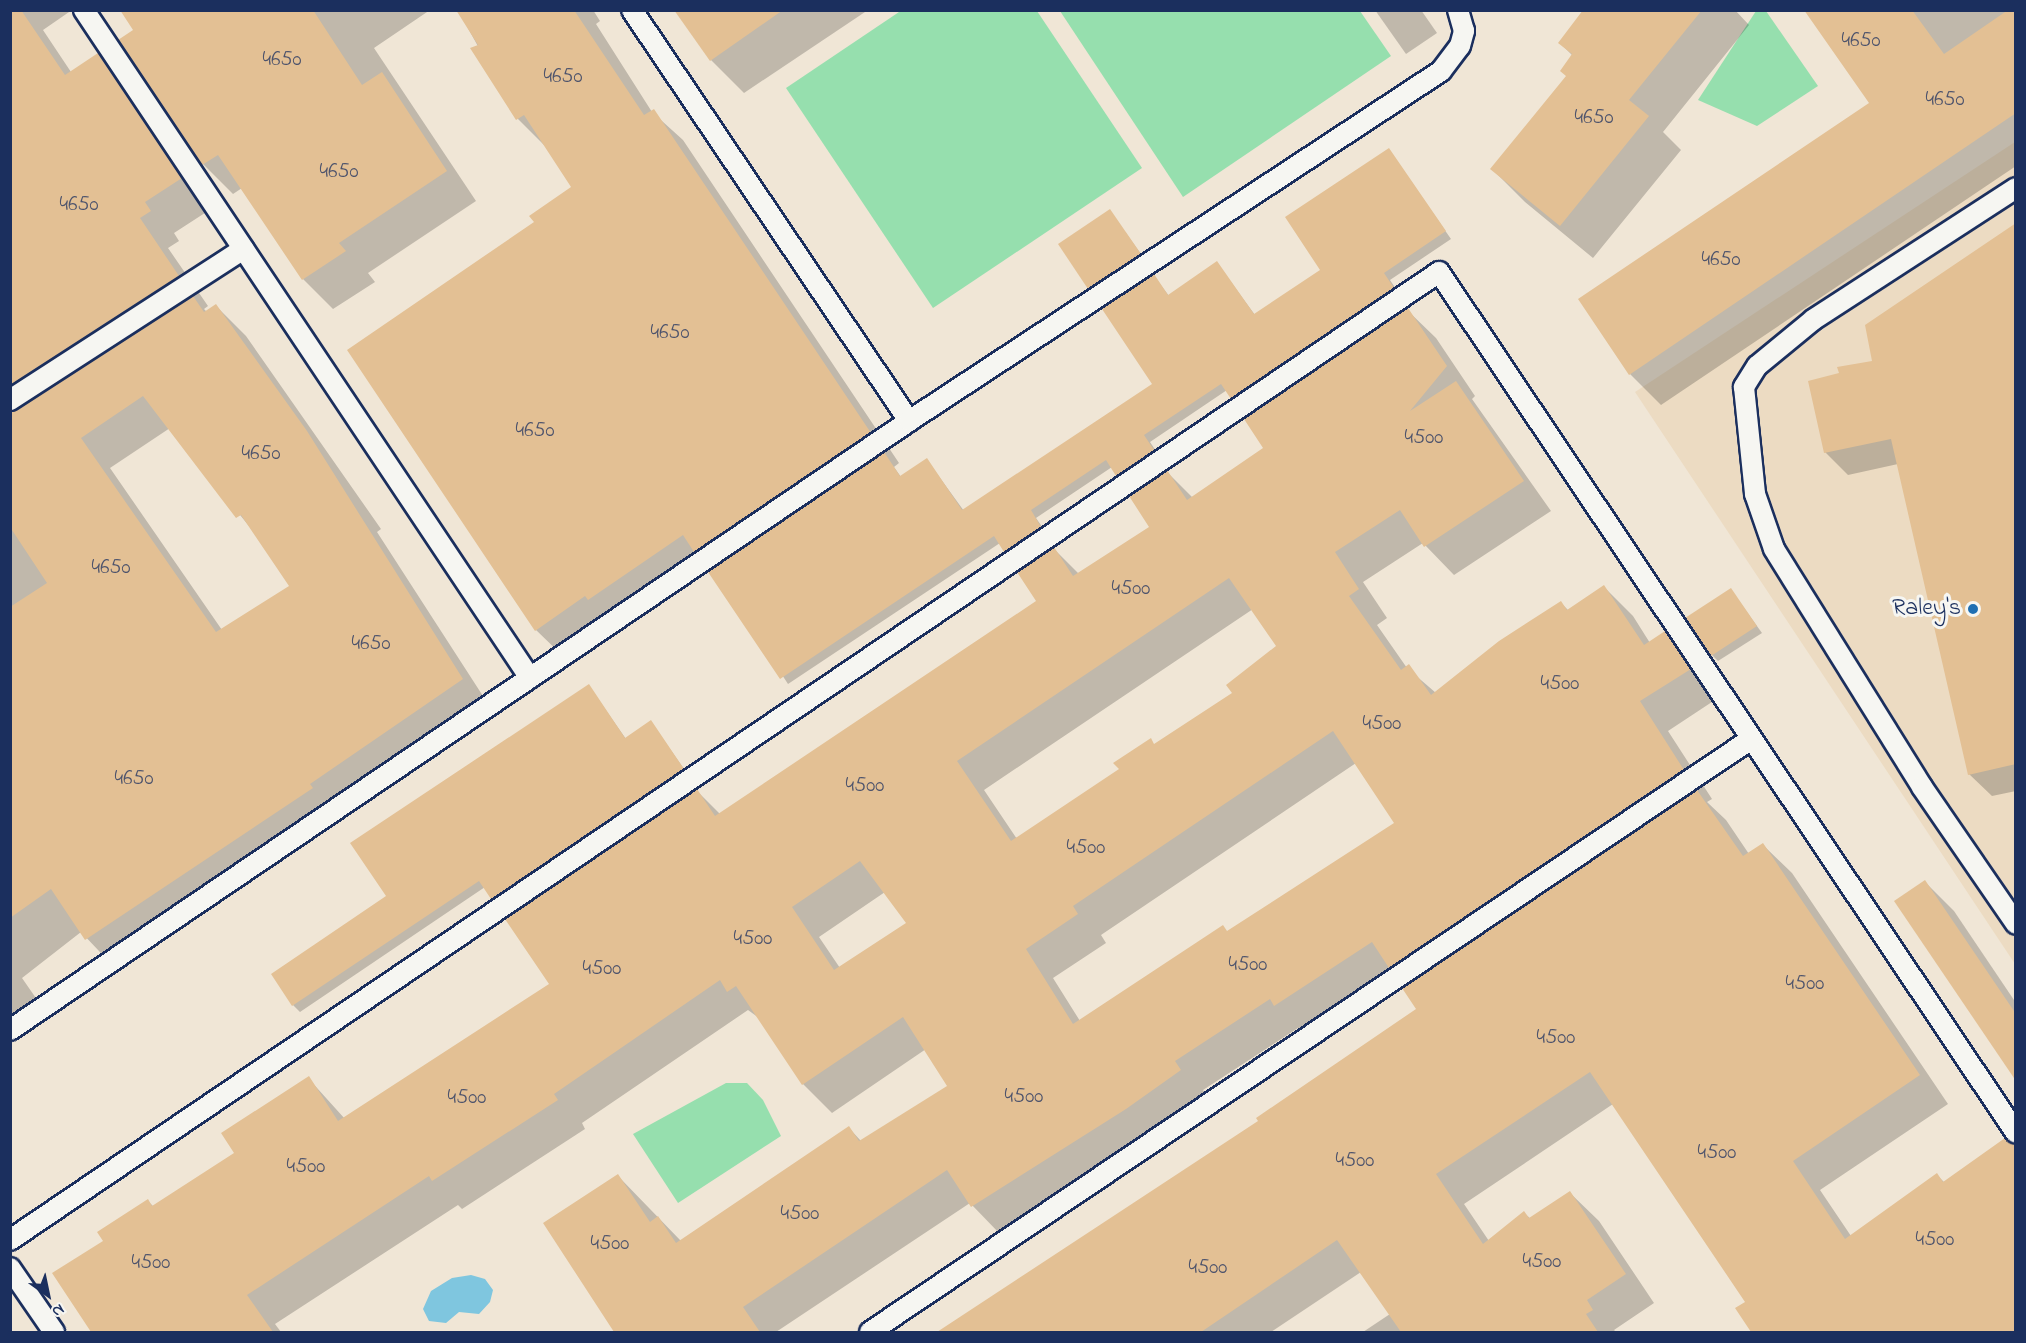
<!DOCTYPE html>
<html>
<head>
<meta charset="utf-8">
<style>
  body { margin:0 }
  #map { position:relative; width:2026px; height:1343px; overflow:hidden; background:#f0e6d6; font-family:"Indie Flower",sans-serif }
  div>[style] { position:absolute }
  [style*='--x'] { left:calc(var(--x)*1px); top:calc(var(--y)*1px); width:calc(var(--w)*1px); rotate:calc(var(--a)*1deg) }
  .built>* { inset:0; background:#ecdbc2 }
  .green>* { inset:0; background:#96dfae }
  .water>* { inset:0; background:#7fc6df }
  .shadow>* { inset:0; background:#0003 }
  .building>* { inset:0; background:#e3c094 }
  .roads { filter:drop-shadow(2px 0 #1b2f5e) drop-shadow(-2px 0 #1b2f5e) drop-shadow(0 2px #1b2f5e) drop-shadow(0 -2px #1b2f5e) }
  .service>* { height:20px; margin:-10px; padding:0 10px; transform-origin:10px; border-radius:10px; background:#f6f6f2 }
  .dots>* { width:16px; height:16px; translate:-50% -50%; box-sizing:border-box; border:3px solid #f6f6f2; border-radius:50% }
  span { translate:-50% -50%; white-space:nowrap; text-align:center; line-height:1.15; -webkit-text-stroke:6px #f6f6f2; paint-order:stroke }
  .number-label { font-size:21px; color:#4d536c }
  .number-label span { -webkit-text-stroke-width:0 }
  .poi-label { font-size:24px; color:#1b2f5e }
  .right { translate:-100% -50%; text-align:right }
  .frame { position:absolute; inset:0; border:12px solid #1b2f5e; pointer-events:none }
  .north { position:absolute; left:18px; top:1265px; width:60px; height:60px; -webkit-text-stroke:4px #f6f6f2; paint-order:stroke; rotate:147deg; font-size:16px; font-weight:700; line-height:24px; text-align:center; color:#1b2f5e }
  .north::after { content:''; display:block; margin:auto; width:21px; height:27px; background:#1b2f5e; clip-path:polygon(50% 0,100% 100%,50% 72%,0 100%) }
</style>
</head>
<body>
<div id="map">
  <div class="built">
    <i style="clip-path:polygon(2015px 142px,2015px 964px,1635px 392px)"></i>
  </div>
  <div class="green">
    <i style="clip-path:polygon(902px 10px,1037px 11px,1142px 168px,933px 308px,786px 88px)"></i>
    <i style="clip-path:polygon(1060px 11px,1360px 11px,1391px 56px,1183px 197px)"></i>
    <i style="clip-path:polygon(1756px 11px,1766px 11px,1818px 86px,1757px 126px,1698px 100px)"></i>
    <i style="clip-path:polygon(726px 1083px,747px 1083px,763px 1100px,781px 1136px,678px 1203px,633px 1134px)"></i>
  </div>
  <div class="water">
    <i style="clip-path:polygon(471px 1275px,485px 1279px,493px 1290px,490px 1302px,479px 1314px,459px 1312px,446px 1323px,429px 1321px,423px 1309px,431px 1291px,452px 1278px)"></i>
  </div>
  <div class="shadow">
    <i style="clip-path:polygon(evenodd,10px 10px,72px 10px,43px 30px,71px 72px,98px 55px,128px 85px,211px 209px,174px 233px,179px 241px,168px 248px,208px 306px,204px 309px,207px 312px,216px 306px,246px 336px,381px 529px,377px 532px,492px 710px,339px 814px,342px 819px,116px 969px,81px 932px,22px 978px,47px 1014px,10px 1039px,10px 10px,170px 428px,257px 536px,291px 587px,222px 630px,110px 468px,170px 428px)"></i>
    <i style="clip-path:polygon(122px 10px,430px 10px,374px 48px,476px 201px,368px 273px,375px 282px,333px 309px,303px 279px,242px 188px,233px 194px,203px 164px,121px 40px,135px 31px)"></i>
    <i style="clip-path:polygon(458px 10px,593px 10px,600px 21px,596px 24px,652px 112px,683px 140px,899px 463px,894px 467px,901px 477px,927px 460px,964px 511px,1154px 384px,1154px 276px,1169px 296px,1217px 263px,1255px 315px,1323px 270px,1389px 150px,1451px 239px,1390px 280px,1400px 295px,1239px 404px,1227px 390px,1150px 442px,1160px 457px,1124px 482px,1112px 467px,1036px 518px,1047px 534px,1012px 558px,1000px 543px,788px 684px,711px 566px,566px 659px,536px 630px,536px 222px,573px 187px,548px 149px,518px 119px)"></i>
    <i style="clip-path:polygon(676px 10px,868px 10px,744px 93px,711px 60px)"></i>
    <i style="clip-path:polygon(1375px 10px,1421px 10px,1437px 33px,1406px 54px)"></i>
    <i style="clip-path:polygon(1585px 10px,1735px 10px,1749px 25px,1663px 132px,1681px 150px,1593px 258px,1525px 202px,1492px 169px,1567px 76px,1573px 56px,1560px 43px)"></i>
    <i style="clip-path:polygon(1807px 10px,2016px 10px,2016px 166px,1661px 405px,1630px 374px,1872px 104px)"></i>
    <i style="clip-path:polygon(1110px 211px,1146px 261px,1096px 294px,1089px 288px)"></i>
    <i style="clip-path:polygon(2016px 224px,2016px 791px,1992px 796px,1969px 774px,1898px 464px,1848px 475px,1825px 452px,1874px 363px)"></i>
    <i style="clip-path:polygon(evenodd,1407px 310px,1436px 338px,1475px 396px,1472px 399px,1551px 511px,1454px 575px,1423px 543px,1363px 582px,1387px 618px,1377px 625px,1407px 668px,1436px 693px,1561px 603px,1569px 611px,1604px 587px,1633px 616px,1650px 643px,1665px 633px,1694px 662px,1718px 698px,1668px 731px,1712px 799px,1707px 802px,1726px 820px,1749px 854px,1763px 845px,1792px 873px,1948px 1104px,1820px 1190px,1851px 1236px,1937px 1175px,1944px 1182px,2016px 1145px,2016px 1332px,1753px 1332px,1737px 1309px,1747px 1302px,1613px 1104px,1464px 1204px,1489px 1241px,1524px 1213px,1531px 1219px,1570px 1193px,1599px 1221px,1654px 1303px,1614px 1330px,1616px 1332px,1363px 1332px,1390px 1314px,1361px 1272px,1271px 1332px,940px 1332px,1260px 1122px,1418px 1009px,1409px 986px,1397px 974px,1304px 1034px,1298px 1028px,1203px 1090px,1209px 1099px,1001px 1235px,970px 1203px,776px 1332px,616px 1332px,545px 1223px,618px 1176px,681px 1241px,849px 1128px,861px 1141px,949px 1086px,926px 1049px,832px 1113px,803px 1084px,759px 1018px,748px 1010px,582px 1123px,585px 1129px,462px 1209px,458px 1205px,275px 1324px,281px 1332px,92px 1332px,54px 1274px,105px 1241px,148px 1201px,154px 1207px,236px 1154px,308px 1078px,345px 1119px,551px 985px,697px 791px,720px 814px,1038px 601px,1054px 549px,1079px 574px,1151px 527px,1167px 472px,1193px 498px,1265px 449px,1407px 310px,1253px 609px,1278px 646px,1234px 694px,1017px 839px,984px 790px,1253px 609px,1407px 310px,1356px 763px,1396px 823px,1228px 933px,1080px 1021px,1053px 978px,1106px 943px,1101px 935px,1356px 763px,1407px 310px,885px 892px,908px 923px,840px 968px,819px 937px,885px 892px)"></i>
    <i style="clip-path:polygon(1731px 590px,1762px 633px,1718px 661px,1712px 655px)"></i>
    <i style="clip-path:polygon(589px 686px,626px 739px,651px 722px,689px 776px,499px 905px,485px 887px,300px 1012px,293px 1005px,388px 897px)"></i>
    <i style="clip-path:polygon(1925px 882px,1954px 911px,2016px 1003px,2016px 1078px)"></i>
  </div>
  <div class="building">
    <i style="clip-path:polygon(10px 10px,21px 10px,65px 75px,98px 53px,182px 178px,145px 202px,151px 211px,140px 218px,179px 276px,10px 385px)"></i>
    <i style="clip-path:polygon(120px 10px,313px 10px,362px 85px,382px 72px,447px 171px,339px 243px,346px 251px,302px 280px,218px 155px,202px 165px,118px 40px,133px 30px)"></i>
    <i style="clip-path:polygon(456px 10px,574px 10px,644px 115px,654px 109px,871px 433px,694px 552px,683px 535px,588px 600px,585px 596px,535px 631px,347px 350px,534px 222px,529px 216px,571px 187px,524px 115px,516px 120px,470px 48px,478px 45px)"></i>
    <i style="clip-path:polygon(674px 10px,783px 10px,710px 61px)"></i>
    <i style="clip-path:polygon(1583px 10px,1702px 10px,1629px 100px,1649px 116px,1560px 226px,1490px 169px,1566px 76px,1560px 71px,1572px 54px,1558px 43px)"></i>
    <i style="clip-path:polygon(1804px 10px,1912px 10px,1944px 54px,2008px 10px,2016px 10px,2016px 113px,1629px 375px,1578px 299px,1869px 103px)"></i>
    <i style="clip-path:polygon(1389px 148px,1446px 231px,1384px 273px,1394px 288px,1231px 399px,1221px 384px,1144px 435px,1154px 450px,1116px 476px,1106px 460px,1031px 510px,1041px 527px,1004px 552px,994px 536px,780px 679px,708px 572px,884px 452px,900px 476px,927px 458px,962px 510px,1152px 384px,1102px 309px,1154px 274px,1168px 295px,1217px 261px,1254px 314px,1320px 270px,1285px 217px)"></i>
    <i style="clip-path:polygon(1110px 209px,1141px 254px,1088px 289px,1058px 244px)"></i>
    <i style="clip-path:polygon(2016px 223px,2016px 764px,1968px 775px,1891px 439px,1824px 453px,1808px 381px,1839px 373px,1837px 367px,1872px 361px,1865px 325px)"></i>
    <i style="clip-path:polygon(evenodd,193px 296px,204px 312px,216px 304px,307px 431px,463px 679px,310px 784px,313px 788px,85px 940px,51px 889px,10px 918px,10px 607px,47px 583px,10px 527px,10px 412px,193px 296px,143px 396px,236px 518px,241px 515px,289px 586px,216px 632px,81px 438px,143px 396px)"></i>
    <i style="clip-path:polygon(evenodd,1408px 308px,1447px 366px,1410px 411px,1456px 381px,1524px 481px,1424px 547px,1400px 510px,1335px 552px,1359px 589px,1349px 596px,1401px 670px,1409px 664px,1431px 695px,1499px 641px,1561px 601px,1567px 610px,1604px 585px,1644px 645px,1665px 631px,1691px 669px,1640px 701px,1684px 770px,1389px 968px,1372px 942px,1274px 1006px,1270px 999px,1175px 1061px,1181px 1070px,1126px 1109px,971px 1207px,947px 1170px,743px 1307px,760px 1332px,614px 1332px,543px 1223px,618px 1174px,650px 1222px,658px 1216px,676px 1243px,849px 1126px,859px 1141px,947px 1086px,903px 1017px,802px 1085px,736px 986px,727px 992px,720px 980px,554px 1094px,558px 1100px,432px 1181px,429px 1176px,247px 1295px,273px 1332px,91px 1332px,52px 1273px,103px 1241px,97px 1232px,148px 1199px,152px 1206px,234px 1153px,221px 1133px,309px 1076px,338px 1121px,549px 984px,505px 919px,697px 789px,715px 816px,1036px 601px,1017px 572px,1054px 547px,1073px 576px,1149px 527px,1129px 496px,1167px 470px,1187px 500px,1263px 448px,1244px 419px,1408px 308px,1229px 578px,1276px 646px,1226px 685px,1232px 693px,1154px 744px,1151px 738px,1113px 763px,1119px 769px,1011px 841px,957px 761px,1229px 578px,1408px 308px,1333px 731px,1394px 823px,1227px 931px,1223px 925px,1073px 1024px,1026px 949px,1078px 914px,1073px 906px,1333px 731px,1408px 308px,860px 861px,906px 923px,834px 970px,792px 907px,860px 861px)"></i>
    <i style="clip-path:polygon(1731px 588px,1757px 626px,1711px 656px,1685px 618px)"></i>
    <i style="clip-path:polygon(589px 684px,625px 738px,651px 720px,684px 769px,491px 899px,479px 881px,292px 1006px,271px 974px,386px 896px,350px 843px)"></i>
    <i style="clip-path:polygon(1697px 790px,1743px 856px,1763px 843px,1920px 1075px,1793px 1161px,1845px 1239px,1937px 1173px,1943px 1182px,2005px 1138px,2016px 1145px,2016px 1332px,1751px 1332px,1735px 1308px,1745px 1302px,1590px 1072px,1436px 1174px,1483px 1244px,1524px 1211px,1529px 1218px,1570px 1191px,1626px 1274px,1587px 1300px,1593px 1310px,1586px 1314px,1598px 1332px,1401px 1332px,1337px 1240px,1201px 1332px,937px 1332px,1258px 1121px,1256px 1118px,1416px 1009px,1402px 988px)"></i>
    <i style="clip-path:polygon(1925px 880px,2016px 1014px,2016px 1081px,1894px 901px)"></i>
  </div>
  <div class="roads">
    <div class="service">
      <i style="--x:84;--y:10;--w:803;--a:56.27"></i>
      <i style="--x:632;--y:10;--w:496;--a:56"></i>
      <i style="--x:2016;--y:188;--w:242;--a:147"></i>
      <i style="--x:1813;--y:320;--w:72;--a:140.6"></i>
      <i style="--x:1757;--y:366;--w:25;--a:122"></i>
      <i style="--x:1744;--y:387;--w:108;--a:84.1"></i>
      <i style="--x:1755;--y:494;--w:58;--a:70.9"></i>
      <i style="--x:1774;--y:549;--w:280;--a:58.1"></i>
      <i style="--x:1922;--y:787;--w:166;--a:55.5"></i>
      <i style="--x:10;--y:400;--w:278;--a:-32.9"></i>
      <i style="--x:10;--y:1030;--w:1086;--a:-34.11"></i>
      <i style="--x:909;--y:421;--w:637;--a:-33.34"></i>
      <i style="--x:1441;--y:71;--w:31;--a:-53"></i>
      <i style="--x:1460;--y:46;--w:16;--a:-75"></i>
      <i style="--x:1464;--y:31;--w:22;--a:-106"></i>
      <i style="--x:10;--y:1240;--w:1726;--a:-34.11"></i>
      <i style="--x:1439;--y:272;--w:1036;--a:56.17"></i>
      <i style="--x:10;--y:1268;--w:78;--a:55.5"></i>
      <i style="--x:870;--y:1332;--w:1062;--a:-33.94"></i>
    </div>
  </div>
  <div class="dots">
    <i style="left:1973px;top:609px;background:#1f6fb2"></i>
  </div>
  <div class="number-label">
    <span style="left:1861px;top:41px">4650</span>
    <span style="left:282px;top:60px">4650</span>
    <span style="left:563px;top:77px">4650</span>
    <span style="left:1945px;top:100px">4650</span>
    <span style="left:1594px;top:118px">4650</span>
    <span style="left:339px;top:172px">4650</span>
    <span style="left:79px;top:205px">4650</span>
    <span style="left:1721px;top:260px">4650</span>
    <span style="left:670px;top:333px">4650</span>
    <span style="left:535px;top:431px">4650</span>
    <span style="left:1424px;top:438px">4500</span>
    <span style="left:261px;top:454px">4650</span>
    <span style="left:111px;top:568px">4650</span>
    <span style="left:1131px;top:589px">4500</span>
    <span style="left:371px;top:644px">4650</span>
    <span style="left:1560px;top:684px">4500</span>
    <span style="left:1382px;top:724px">4500</span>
    <span style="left:134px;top:779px">4650</span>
    <span style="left:865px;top:786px">4500</span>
    <span style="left:1086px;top:848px">4500</span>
    <span style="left:753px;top:939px">4500</span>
    <span style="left:1248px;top:965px">4500</span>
    <span style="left:602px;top:969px">4500</span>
    <span style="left:1805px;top:984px">4500</span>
    <span style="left:1556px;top:1038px">4500</span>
    <span style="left:1024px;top:1097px">4500</span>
    <span style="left:467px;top:1098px">4500</span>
    <span style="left:1717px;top:1153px">4500</span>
    <span style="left:1355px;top:1161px">4500</span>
    <span style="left:306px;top:1167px">4500</span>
    <span style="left:800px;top:1214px">4500</span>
    <span style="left:1935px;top:1240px">4500</span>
    <span style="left:610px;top:1244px">4500</span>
    <span style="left:1542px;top:1262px">4500</span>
    <span style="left:151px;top:1263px">4500</span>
    <span style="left:1208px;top:1268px">4500</span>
  </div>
  <div class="poi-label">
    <span class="right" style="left:1961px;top:609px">Raley's</span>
  </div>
  <div class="frame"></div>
  <div class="north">N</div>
</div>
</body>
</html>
